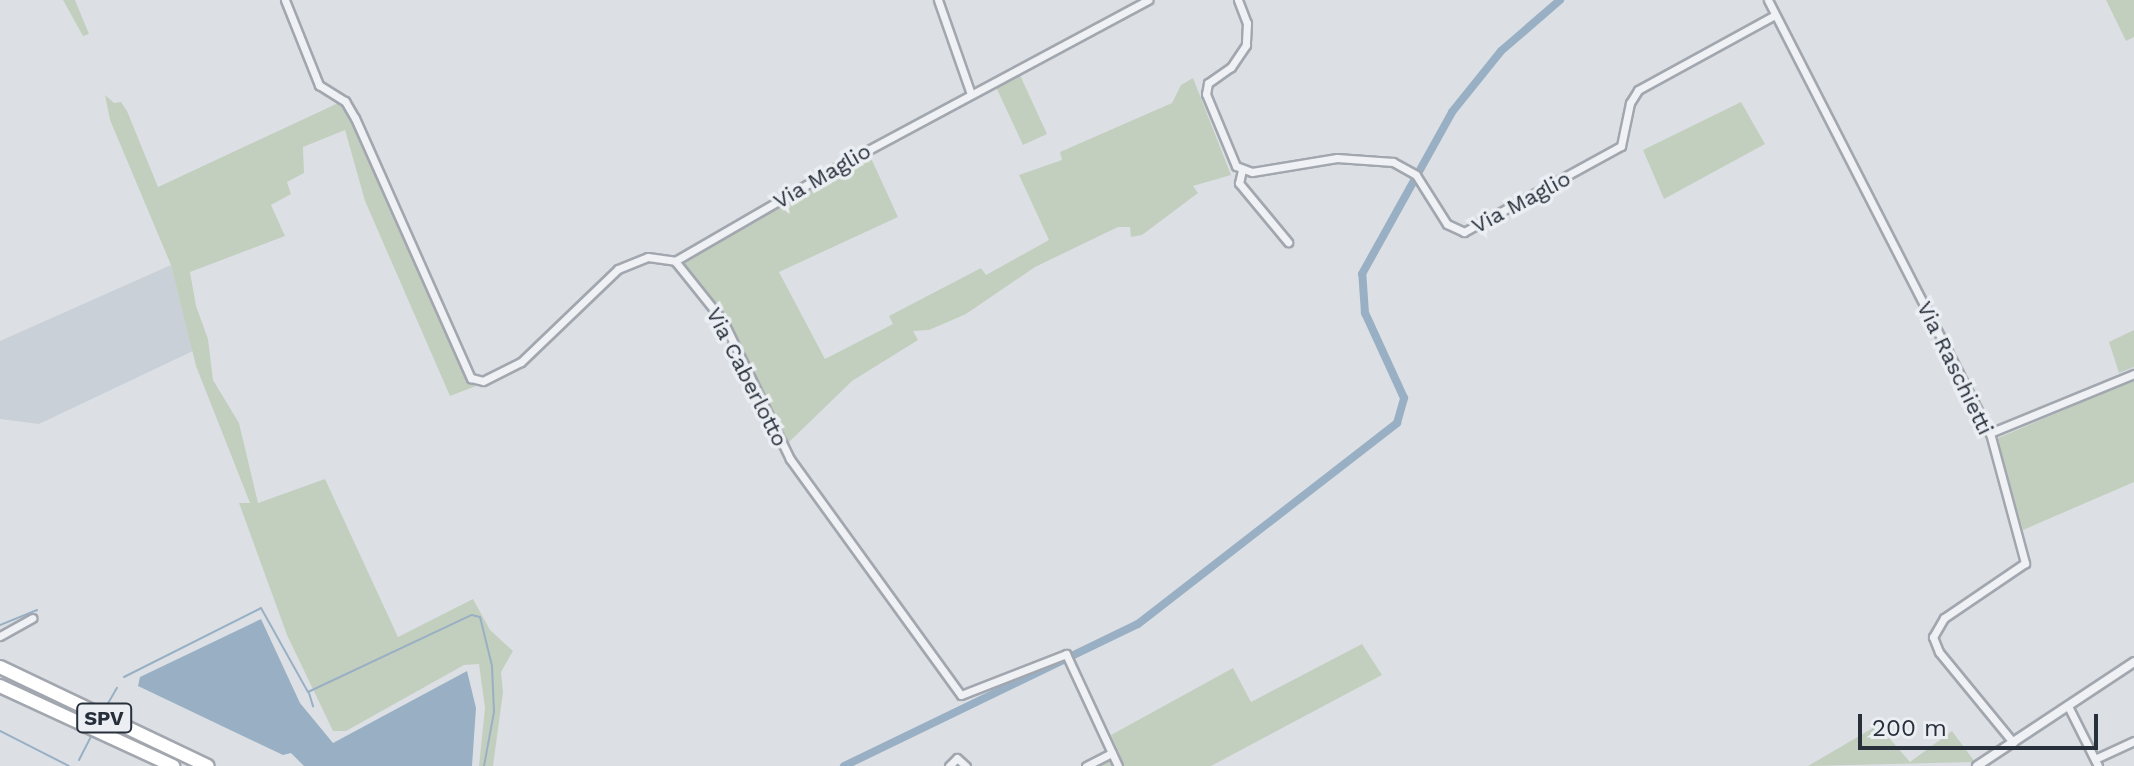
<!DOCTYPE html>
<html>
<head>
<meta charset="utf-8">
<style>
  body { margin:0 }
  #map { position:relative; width:2134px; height:766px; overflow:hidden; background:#dce0e5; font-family:"Work Sans",sans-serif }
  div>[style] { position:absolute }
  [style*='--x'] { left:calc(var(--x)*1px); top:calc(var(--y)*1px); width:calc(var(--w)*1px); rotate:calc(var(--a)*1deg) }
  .built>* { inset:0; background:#cad0d7 }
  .green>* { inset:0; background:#c3cfbe }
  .water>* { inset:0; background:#99b0c4 }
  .stream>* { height:2px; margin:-1px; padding:0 1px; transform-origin:1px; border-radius:1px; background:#99b0c4 }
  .canal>* { height:8px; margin:-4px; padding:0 4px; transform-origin:4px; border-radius:4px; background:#99b0c4 }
  .roads { filter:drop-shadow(2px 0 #a2a7af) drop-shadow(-2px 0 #a2a7af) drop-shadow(0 2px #a2a7af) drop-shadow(0 -2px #a2a7af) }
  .minor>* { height:7px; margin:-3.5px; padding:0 3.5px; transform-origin:3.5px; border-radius:3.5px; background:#eff1f4 }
  .tertiary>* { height:8px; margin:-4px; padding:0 4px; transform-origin:4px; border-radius:4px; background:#eff1f4 }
  .motorway>* { height:12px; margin:-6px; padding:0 6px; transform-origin:6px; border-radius:6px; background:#fff }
  span { translate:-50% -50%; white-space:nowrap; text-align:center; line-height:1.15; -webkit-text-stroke:7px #ebeff3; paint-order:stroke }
  .shield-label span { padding:2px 6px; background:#ebeff3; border:2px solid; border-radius:6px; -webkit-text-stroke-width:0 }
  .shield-label { font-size:20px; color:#272f3b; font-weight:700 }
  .street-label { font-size:22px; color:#272f3b }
  .scale { position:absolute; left:1858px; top:714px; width:240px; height:36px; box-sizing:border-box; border:4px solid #272f3b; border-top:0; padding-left:10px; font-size:24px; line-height:28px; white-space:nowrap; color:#272f3b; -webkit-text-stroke:6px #ebeff3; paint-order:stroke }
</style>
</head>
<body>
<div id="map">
  <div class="built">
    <i style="clip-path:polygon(171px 265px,193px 351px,39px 424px,0 419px,0 341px)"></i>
  </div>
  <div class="green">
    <i style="clip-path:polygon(63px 0,75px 0,89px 34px,83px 36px)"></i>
    <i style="clip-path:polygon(2106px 0,2134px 0,2134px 37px,2126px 41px)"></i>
    <i style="clip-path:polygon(1019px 73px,1047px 134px,1023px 145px,995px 85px)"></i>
    <i style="clip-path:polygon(1193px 78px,1231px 175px,1193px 186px,1198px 193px,1142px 235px,1131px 237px,1130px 227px,1118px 227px,1035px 267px,966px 314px,929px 330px,913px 331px,918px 340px,852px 381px,786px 445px,725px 322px,674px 258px,865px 145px,898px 217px,779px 272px,825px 359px,893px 324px,889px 316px,981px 268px,986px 275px,1049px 240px,1019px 175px,1062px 160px,1060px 152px,1172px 103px,1181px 85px)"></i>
    <i style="clip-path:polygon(105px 95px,114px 103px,121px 102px,127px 111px,158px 187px,349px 98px,476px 386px,450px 396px,365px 201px,345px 130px,303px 147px,304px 173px,287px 182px,291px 194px,271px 205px,285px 236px,190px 272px,196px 306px,208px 339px,213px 380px,239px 423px,258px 503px,325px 479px,398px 637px,473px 599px,490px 630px,513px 651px,501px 672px,503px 692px,493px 766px,479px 766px,485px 708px,479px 664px,464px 665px,346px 731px,333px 731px,287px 635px,239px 503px,250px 503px,196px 366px,171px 265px,110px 120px)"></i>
    <i style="clip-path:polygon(1741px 102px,1765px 144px,1664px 199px,1643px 150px)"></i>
    <i style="clip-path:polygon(2134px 330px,2134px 367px,2119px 373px,2109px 342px)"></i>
    <i style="clip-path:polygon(2134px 380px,2134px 482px,2023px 530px,1996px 439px)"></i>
    <i style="clip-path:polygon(1362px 644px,1382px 675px,1211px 766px,1099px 766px,1120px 755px,1111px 735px,1233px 668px,1251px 702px)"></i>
    <i style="clip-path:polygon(1878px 725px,1910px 762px,1952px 731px,1975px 762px,1808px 766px)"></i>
  </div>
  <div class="water">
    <i style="clip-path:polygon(261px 619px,300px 703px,333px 743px,467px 671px,476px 708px,472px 766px,304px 766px,291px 753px,283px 755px,138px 686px,140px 677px)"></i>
  </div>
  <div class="stream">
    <i style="--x:0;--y:625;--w:40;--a:-22"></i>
    <i style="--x:124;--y:677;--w:153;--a:-26.7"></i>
    <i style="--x:261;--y:608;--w:96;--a:60.8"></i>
    <i style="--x:308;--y:692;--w:181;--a:-25.2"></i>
    <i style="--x:472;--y:615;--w:8;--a:14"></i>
    <i style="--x:480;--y:617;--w:50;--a:76.2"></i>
    <i style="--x:492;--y:666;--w:46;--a:87.5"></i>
    <i style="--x:494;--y:712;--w:55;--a:100.5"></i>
    <i style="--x:309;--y:693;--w:14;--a:73"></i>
    <i style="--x:103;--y:712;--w:28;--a:-60"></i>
    <i style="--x:0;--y:731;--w:77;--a:26.9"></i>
    <i style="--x:79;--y:760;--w:27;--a:-63"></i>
  </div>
  <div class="canal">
    <i style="--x:844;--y:766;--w:326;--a:-25.8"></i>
    <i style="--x:1138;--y:624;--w:328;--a:-37.8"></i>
    <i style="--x:1397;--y:423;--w:26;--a:-74"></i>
    <i style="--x:1404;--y:398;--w:94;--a:-114.6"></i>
    <i style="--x:1365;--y:313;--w:39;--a:-94"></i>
    <i style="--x:1362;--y:274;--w:185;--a:-60.9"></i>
    <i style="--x:1452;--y:112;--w:78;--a:-51.2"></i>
    <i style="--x:1501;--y:51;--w:78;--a:-40.8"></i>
  </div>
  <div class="roads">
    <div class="minor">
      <i style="--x:285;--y:0;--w:92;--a:68.2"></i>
      <i style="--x:319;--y:85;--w:31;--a:32"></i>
      <i style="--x:345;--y:101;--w:20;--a:60"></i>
      <i style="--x:355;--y:118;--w:285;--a:66"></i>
      <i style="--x:471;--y:378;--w:12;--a:14"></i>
      <i style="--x:483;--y:381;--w:42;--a:-26.6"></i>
      <i style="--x:521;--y:362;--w:134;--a:-43.8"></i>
      <i style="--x:618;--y:269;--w:32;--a:-22"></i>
      <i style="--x:648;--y:257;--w:27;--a:8"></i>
      <i style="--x:675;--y:261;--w:77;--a:51.3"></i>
      <i style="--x:723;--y:321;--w:153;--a:64.1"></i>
      <i style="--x:790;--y:459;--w:291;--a:54.1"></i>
      <i style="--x:961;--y:695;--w:113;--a:-21.3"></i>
      <i style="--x:1066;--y:654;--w:123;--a:65.1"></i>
      <i style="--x:938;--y:0;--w:100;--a:70.7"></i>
      <i style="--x:1238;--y:0;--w:25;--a:69"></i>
      <i style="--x:1247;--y:23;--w:22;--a:93"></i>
      <i style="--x:1246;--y:45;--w:27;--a:124"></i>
      <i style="--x:1231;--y:67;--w:28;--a:145"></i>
      <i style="--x:1208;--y:83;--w:11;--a:100"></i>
      <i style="--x:1206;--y:94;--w:78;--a:67.4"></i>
      <i style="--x:1236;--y:166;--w:17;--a:21"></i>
      <i style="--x:1252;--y:172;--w:86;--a:-9.4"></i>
      <i style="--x:1337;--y:158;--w:56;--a:4.1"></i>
      <i style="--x:1393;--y:162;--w:26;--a:29"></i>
      <i style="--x:1416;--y:175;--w:58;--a:57.7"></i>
      <i style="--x:1447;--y:224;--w:19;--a:25"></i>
      <i style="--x:1464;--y:232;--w:179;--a:-28.7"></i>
      <i style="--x:1621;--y:146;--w:44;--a:-78.2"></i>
      <i style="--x:1630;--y:103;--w:15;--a:-58"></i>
      <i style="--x:1638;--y:90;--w:154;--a:-28.7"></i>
      <i style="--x:1768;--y:0;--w:487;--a:62.9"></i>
      <i style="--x:1990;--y:433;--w:135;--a:74.9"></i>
      <i style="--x:2025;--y:563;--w:98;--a:145.8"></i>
      <i style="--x:1944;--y:618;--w:22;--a:120"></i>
      <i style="--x:1933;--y:637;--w:16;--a:68"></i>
      <i style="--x:1939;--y:652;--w:117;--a:50.6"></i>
      <i style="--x:1242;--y:170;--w:13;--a:103"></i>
      <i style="--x:1239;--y:183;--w:77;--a:50.3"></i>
      <i style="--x:675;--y:261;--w:198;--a:-30.1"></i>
      <i style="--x:846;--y:162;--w:343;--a:-28.2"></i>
      <i style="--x:1990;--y:433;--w:156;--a:-22.3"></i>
      <i style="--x:0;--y:636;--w:37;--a:-29"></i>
      <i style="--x:2068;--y:706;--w:67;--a:63.4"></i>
      <i style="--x:2095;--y:759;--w:43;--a:-24.8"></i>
      <i style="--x:949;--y:766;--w:11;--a:-45"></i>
      <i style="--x:957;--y:758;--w:12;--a:42"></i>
      <i style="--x:1086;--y:766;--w:29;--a:-27"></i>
    </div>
    <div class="tertiary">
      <i style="--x:1977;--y:766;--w:188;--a:-33.5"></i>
    </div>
    <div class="motorway">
      <i style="--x:0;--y:667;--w:230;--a:25.5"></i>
      <i style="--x:0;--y:686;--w:191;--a:24.8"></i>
    </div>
  </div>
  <div class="shield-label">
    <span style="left:104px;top:718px">SPV</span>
  </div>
  <div class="street-label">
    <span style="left:822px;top:176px;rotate:-30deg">Via Maglio</span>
    <span style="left:1521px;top:202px;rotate:-28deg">Via Maglio</span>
    <span style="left:1955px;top:368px;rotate:64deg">Via Raschietti</span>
    <span style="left:747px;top:377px;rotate:63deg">Via Caberlotto</span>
  </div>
  <div class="scale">200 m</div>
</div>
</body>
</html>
